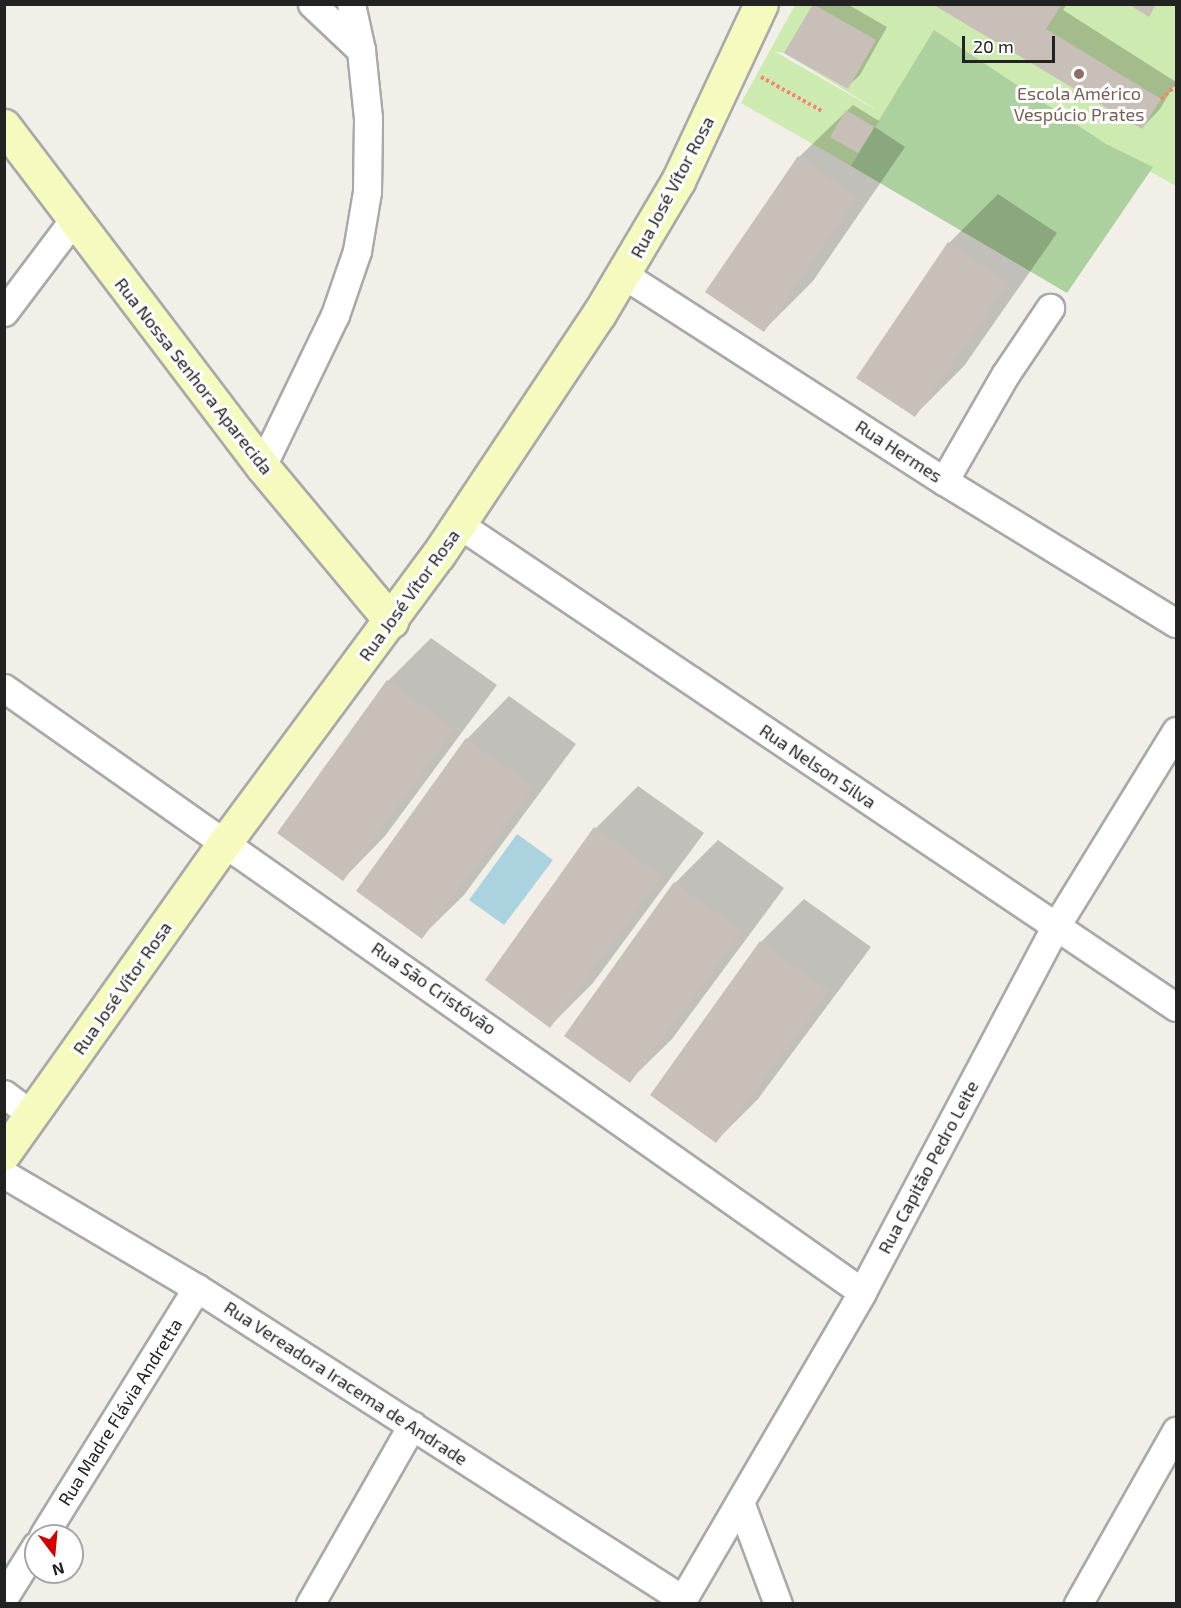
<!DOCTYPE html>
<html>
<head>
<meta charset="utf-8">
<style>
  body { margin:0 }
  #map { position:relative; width:1181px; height:1608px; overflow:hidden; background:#f2efe9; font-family:"Exo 2",sans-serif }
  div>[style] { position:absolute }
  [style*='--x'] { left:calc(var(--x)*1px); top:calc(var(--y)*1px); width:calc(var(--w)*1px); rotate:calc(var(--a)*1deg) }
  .grass>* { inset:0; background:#cdebb0 }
  .forest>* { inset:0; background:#add19e }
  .water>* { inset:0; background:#aad3df }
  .shadow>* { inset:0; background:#0003 }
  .building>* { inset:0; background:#c7bfb8 }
  .path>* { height:4px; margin-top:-2px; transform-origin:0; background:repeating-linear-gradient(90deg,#fa8072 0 3px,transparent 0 6px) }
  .roads { filter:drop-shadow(2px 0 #a9a9a9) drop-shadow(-2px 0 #a9a9a9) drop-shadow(0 2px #a9a9a9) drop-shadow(0 -2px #a9a9a9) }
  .minor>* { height:27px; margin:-13.5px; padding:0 13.5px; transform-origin:13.5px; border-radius:13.5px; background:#fff }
  .secondary>* { height:33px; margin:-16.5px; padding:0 16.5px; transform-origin:16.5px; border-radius:16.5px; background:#f7fabf }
  .dots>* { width:16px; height:16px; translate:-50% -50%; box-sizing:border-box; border:3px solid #fff; border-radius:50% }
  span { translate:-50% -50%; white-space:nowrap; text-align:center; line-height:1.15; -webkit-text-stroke:6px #fff; paint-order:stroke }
  .education-label { font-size:18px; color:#785e54 }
  .street-label { font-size:18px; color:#222 }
  .frame { position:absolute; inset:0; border:6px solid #222; pointer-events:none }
  .north { position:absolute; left:24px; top:1524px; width:60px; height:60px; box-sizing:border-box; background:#fff; border:2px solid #a7a7a7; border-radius:50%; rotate:164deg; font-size:16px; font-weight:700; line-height:24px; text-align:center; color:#222 }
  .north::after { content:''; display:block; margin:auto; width:21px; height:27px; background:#d40000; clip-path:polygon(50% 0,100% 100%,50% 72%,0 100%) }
  .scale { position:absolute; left:962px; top:36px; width:93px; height:27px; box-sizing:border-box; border:3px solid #222; border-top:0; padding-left:8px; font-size:18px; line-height:21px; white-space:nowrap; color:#222; -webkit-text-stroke:4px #fff; paint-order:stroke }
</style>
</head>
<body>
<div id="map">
  <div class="grass">
    <i style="clip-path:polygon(evenodd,795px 5px,1176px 5px,1176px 186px,926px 46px,851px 166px,741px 103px,795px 5px,774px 51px,784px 53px,874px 108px,873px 108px,774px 51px)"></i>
  </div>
  <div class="forest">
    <i style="clip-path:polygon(934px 30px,1106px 144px,1153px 167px,1067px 293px,851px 166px)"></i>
  </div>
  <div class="water">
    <i style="clip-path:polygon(517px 834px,553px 860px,504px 925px,469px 900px)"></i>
  </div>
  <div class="shadow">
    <i style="clip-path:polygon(813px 4px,847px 4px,887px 27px,860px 75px,847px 87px)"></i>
    <i style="clip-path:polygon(934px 4px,1067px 4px,1063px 10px,1176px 82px,1160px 109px,1142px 128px)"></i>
    <i style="clip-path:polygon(853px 105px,879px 121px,875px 127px,905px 147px,813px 281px,764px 330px,799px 157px)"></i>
    <i style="clip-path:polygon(998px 194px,1057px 233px,964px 366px,915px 415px,949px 243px)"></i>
    <i style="clip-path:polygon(431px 638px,497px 685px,385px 836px,343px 879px,279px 833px,388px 681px)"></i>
    <i style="clip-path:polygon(509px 696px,576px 744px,464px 895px,421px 937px,467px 739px)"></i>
    <i style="clip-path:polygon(638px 786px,704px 833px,593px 983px,550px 1026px,596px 828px)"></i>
    <i style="clip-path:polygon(718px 840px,784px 888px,672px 1039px,629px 1081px,675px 883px)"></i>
    <i style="clip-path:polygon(804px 899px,871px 947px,758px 1099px,716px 1141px,761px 942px)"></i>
  </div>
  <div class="building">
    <i style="clip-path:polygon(813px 4px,876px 40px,848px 89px,784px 53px)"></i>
    <i style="clip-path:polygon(932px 4px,1062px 4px,1046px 29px,1161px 99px,1142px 129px)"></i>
    <i style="clip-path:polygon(1128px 4px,1156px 4px,1149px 17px)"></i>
    <i style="clip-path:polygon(846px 110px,874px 127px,858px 153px,830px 137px)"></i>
    <i style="clip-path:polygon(798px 156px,857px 197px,764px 332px,705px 292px)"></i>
    <i style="clip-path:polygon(948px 242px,1009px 283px,915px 417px,856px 378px)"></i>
    <i style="clip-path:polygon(387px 680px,455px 729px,343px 881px,277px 833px)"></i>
    <i style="clip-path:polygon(466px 738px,534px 787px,422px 939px,356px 891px)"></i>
    <i style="clip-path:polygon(594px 827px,662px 876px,550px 1028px,485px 980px)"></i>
    <i style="clip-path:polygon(674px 882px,742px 931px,630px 1083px,564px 1036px)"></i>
    <i style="clip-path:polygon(760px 941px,829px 991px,716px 1143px,650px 1095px)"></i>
  </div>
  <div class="path">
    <i style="--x:761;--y:77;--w:72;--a:29.1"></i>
    <i style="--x:1161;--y:99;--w:21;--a:-43"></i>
  </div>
  <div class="roads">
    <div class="minor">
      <i style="--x:312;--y:4;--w:67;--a:43.2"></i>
      <i style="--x:624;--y:275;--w:381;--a:32.8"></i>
      <i style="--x:944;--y:481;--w:272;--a:31.5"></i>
      <i style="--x:4;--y:312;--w:116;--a:-53"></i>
      <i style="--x:262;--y:466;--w:168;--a:-64.2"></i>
      <i style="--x:335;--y:315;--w:68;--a:-71"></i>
      <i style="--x:357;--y:251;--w:60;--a:-80.4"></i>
      <i style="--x:367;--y:192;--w:74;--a:-89.2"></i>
      <i style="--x:368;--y:118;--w:68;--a:-95.9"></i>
      <i style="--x:361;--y:50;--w:47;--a:-102.3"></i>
      <i style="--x:944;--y:481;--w:122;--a:-60.1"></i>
      <i style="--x:1005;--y:375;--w:81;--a:-56.1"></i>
      <i style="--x:460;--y:525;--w:863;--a:33.95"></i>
      <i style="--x:4;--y:688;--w:1049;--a:35.14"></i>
      <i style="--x:4;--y:1094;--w:36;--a:37"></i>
      <i style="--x:4;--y:1174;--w:224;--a:30.6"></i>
      <i style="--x:197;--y:1288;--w:576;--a:32.67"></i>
      <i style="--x:740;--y:1502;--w:109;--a:69.6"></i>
      <i style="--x:43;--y:1536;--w:292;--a:-58.2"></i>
      <i style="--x:4;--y:1597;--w:60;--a:-57.9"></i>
      <i style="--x:310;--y:1604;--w:206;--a:-60.3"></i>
      <i style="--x:680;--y:1604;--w:361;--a:-59.7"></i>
      <i style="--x:862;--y:1292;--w:414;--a:-62.1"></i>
      <i style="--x:1056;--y:926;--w:229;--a:-58.4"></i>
      <i style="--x:1078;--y:1604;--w:199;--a:-60.5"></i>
    </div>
    <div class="secondary">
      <i style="--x:4;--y:126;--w:427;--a:52.8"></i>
      <i style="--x:262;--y:466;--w:202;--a:50.2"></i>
      <i style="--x:4;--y:1153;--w:383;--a:-54.6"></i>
      <i style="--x:226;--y:841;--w:356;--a:-53.5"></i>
      <i style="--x:438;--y:555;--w:290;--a:-56.3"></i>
      <i style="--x:599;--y:314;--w:155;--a:-59.3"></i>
      <i style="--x:678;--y:181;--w:195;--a:-64.9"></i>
    </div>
  </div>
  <div class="dots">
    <i style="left:1079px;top:74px;background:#8d6e63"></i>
  </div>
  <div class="education-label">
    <span style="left:1079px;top:104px">Escola Américo<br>Vespúcio Prates</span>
  </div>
  <div class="street-label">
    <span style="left:672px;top:187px;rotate:-62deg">Rua José Vítor Rosa</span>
    <span style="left:194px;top:376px;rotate:52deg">Rua Nossa Senhora Aparecida</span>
    <span style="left:899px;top:451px;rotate:33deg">Rua Hermes</span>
    <span style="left:409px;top:595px;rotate:-54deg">Rua José Vítor Rosa</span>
    <span style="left:818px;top:766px;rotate:34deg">Rua Nelson Silva</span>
    <span style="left:122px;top:988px;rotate:-55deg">Rua José Vítor Rosa</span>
    <span style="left:434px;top:988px;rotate:35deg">Rua São Cristóvão</span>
    <span style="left:928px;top:1167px;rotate:-62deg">Rua Capitão Pedro Leite</span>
    <span style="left:346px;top:1383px;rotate:33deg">Rua Vereadora Iracema de Andrade</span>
    <span style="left:120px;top:1412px;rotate:-58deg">Rua Madre Flávia Andretta</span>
  </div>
  <div class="frame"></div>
  <div class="north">N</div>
  <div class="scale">20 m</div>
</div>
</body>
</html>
